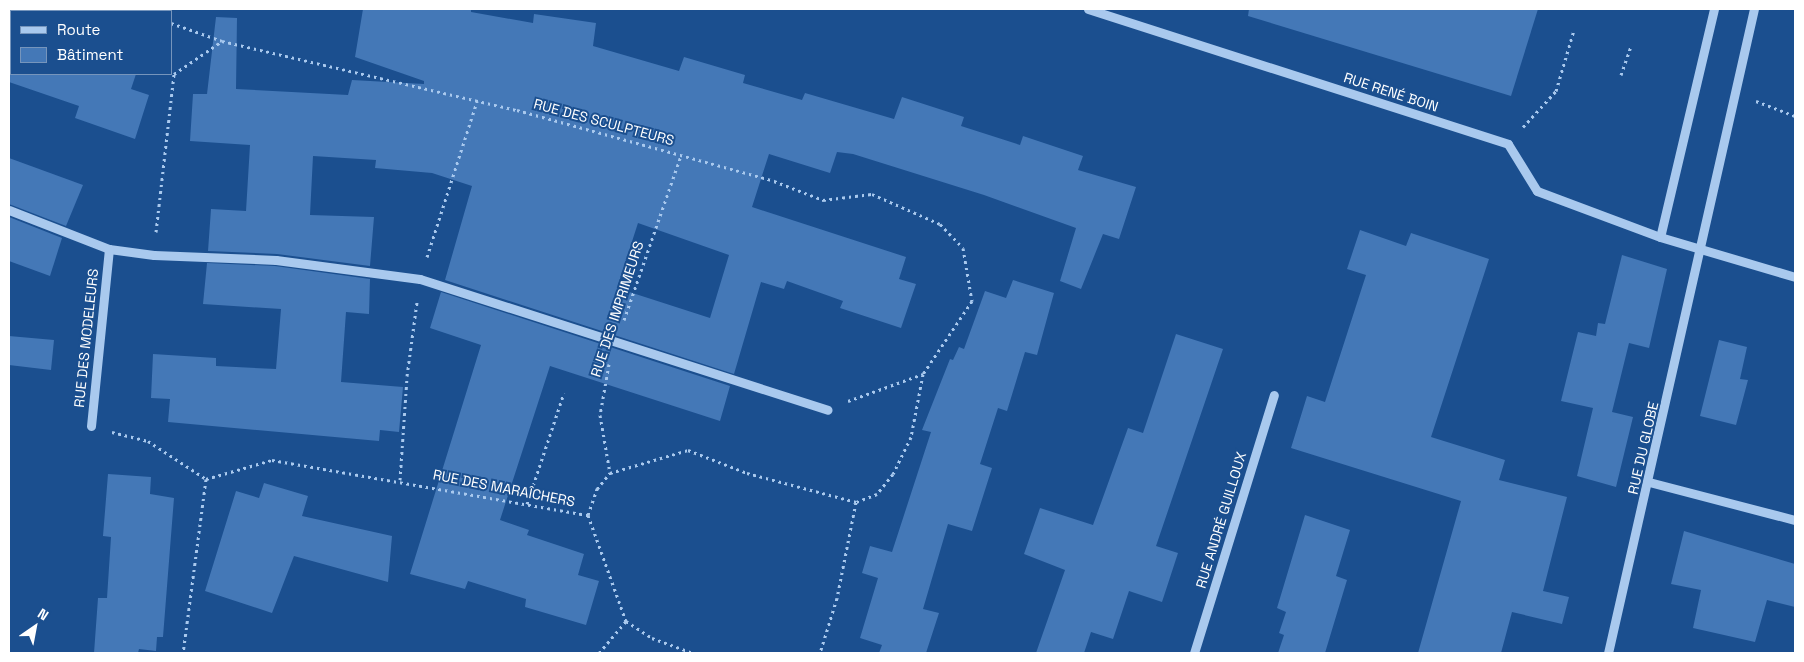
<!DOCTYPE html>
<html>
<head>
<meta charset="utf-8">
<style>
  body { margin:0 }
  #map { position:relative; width:1804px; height:662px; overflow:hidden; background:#1b4f8f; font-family:"Space Grotesk",sans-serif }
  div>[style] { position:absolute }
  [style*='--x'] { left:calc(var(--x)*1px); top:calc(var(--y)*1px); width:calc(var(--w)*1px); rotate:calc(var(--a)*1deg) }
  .building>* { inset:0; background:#4478b7 }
  .path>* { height:3px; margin-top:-1.5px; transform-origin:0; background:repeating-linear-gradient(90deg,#a9c9ee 0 2.5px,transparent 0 6.5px) }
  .minor>* { height:9px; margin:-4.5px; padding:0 4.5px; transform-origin:4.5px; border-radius:4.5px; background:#a9c9ee }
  span { translate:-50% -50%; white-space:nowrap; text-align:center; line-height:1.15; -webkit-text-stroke:4px #1b4f8f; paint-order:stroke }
  .street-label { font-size:14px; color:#fff }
  .frame { position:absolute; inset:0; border:10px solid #fff; pointer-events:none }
  .legend { position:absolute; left:10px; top:10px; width:162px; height:65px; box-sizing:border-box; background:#1b4f8f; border:1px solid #7695bc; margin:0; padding:6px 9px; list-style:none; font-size:15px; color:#fff }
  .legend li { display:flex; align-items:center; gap:10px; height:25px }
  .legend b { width:25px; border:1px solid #7695bc }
  .north { position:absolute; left:10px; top:602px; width:50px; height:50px; -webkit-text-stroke:4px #1b4f8f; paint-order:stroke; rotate:33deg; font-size:14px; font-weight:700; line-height:20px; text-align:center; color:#fff }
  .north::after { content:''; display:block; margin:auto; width:18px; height:22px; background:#fff; clip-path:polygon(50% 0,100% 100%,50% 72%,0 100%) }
</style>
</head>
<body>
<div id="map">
  <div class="building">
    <i style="clip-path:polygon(evenodd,363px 9px,471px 9px,471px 12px,533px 23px,534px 14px,596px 23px,593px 46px,679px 71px,684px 57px,745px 75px,743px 83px,802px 100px,805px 93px,894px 119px,902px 97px,964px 117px,961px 126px,1020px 145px,1023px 136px,1083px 156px,1078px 170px,1136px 187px,1119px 239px,1103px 234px,1081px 289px,1060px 281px,1076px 228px,984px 195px,853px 154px,837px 152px,830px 173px,769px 154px,752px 207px,906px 257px,899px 279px,916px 284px,901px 328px,840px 308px,843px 301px,787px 281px,784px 289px,761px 282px,734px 374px,445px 280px,472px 186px,432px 173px,375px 168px,376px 160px,313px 156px,310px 215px,374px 217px,370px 266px,277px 254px,208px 251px,211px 209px,246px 211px,250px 145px,190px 141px,193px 94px,207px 94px,216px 17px,237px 18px,236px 89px,348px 95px,352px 80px,424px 84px,424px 81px,355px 57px,363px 9px,638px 223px,729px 255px,710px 318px,617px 288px,638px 223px)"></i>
    <i style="clip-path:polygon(1249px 9px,1538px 9px,1511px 96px,1248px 16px)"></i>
    <i style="clip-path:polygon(9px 74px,136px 74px,131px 89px,149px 95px,135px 139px,75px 118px,79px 106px,9px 82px)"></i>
    <i style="clip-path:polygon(9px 158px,83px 185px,66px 226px,9px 204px)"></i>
    <i style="clip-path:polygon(9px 217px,62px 238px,50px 276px,9px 261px)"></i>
    <i style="clip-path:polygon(1360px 230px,1406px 246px,1411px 233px,1489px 259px,1431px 437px,1505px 460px,1499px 480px,1567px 497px,1543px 591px,1569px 597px,1562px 624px,1512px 612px,1501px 653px,1418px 653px,1461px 501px,1291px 448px,1307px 396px,1325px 402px,1366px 275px,1347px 269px)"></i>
    <i style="clip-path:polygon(1622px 255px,1667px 269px,1649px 348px,1629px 343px,1612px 412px,1633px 417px,1616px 487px,1577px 476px,1593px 408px,1561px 401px,1578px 332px,1596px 336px,1598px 323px,1605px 324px)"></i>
    <i style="clip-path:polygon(207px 263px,275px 266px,370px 279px,369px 314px,346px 312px,341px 382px,403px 387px,399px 432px,380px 430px,379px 441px,168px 422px,170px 399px,151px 398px,153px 354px,216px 358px,216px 366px,276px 369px,281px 309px,203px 304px)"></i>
    <i style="clip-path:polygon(1013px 280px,1054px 293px,1037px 355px,1025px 352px,1007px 411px,998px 408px,980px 464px,992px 468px,972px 531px,948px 524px,923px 609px,939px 613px,926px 653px,879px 653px,882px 645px,860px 638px,878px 578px,862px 573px,870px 546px,892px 552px,931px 432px,922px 430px,950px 359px,953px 360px,959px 347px,964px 349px,985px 291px,1006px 298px)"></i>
    <i style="clip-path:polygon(441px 292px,730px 386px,720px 421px,550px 366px,500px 520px,529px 530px,527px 535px,584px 554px,578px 575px,599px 581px,586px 625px,525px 607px,526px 599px,468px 581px,465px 589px,410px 574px,481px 345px,430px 328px)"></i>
    <i style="clip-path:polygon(1176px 334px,1223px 349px,1156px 546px,1178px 553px,1162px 602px,1129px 591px,1113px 639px,1091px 632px,1084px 653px,1036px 653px,1065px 570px,1024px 554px,1040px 508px,1093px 525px,1128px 428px,1143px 433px)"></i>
    <i style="clip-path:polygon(9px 336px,54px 340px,51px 370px,9px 365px)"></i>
    <i style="clip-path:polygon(1719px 340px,1747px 347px,1740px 379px,1748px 380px,1736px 425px,1700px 416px)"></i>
    <i style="clip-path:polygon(108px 474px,151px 477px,150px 494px,174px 498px,163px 637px,157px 637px,156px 651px,139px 649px,138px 653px,94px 653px,98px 598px,107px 598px,111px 537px,103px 536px)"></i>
    <i style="clip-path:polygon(264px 483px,308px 496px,302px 516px,392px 536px,388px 582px,294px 556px,272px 613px,205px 591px,236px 491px,259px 498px)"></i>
    <i style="clip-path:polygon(1305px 515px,1350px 530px,1336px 576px,1347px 580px,1325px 653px,1278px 653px,1284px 635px,1279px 633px,1286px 612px,1277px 608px)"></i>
    <i style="clip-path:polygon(1684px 531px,1795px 564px,1795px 607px,1767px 600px,1755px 642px,1693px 628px,1701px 590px,1671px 584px)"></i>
  </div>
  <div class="path">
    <i style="--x:132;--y:9;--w:7;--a:16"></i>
    <i style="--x:171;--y:23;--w:54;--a:19.4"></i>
    <i style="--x:222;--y:41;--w:303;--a:13.2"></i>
    <i style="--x:517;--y:110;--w:267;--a:15.4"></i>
    <i style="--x:774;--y:181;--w:53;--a:21.2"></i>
    <i style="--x:823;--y:200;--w:49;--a:-7"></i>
    <i style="--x:872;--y:194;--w:74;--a:23.8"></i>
    <i style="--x:940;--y:224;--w:33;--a:46"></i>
    <i style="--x:963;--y:248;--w:54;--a:80.4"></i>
    <i style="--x:972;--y:301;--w:88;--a:123.9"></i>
    <i style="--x:923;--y:374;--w:64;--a:100.8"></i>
    <i style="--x:911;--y:437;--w:41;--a:115.9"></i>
    <i style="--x:893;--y:474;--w:26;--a:129"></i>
    <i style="--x:877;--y:494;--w:22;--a:159"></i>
    <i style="--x:856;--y:502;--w:98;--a:101.2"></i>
    <i style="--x:837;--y:598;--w:58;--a:107.2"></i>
    <i style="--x:1621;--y:75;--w:31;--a:-71"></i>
    <i style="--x:1756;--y:101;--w:42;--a:21"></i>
    <i style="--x:1523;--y:127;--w:49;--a:-47.5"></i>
    <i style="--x:1556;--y:91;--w:64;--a:-73.6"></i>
    <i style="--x:156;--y:232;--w:159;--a:-83.5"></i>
    <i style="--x:174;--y:74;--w:58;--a:-34.5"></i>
    <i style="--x:427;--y:257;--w:164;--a:-72.2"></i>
    <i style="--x:624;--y:320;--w:175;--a:-70.9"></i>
    <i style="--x:609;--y:364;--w:52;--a:100"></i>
    <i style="--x:600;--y:415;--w:59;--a:80.2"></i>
    <i style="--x:848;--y:401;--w:80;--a:-19.8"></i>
    <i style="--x:112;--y:432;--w:37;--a:14"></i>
    <i style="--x:148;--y:441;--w:69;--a:33.2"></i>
    <i style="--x:206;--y:479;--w:176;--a:97.5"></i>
    <i style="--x:206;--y:479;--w:69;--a:-16.1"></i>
    <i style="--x:272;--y:460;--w:321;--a:9.9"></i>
    <i style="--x:588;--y:515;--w:28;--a:-71"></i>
    <i style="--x:597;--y:489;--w:21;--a:-51"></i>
    <i style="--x:610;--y:473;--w:81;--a:-16.4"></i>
    <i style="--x:688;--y:450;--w:63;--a:21.3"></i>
    <i style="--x:747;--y:473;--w:113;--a:14.9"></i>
    <i style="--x:400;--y:480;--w:104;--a:-86.1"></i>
    <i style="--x:407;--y:376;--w:75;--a:-82.3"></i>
    <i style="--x:527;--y:504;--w:117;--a:-71.6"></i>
    <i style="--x:588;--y:515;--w:113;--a:70.3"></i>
    <i style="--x:626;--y:621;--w:31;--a:33"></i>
    <i style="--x:652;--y:638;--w:44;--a:20.1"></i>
    <i style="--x:599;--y:653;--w:42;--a:-49.8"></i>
  </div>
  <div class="minor">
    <i style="--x:1088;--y:9;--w:441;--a:17.8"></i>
    <i style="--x:1508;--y:144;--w:55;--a:58.3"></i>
    <i style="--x:1537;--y:191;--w:131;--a:20.5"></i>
    <i style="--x:1714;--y:9;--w:234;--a:103.3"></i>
    <i style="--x:1660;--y:237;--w:141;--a:16.5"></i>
    <i style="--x:9;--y:210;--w:107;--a:21.3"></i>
    <i style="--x:109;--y:249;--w:45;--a:7.6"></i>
    <i style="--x:154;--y:255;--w:122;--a:2.3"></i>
    <i style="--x:276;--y:260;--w:145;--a:7.5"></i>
    <i style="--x:420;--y:279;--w:428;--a:17.8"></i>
    <i style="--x:91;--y:426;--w:178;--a:-84.2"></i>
    <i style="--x:1649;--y:482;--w:151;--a:14.6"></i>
    <i style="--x:1194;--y:653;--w:270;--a:-72.8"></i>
    <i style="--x:1608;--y:653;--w:660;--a:-77.23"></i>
  </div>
  <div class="street-label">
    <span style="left:1391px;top:92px;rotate:18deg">RUE RENÉ BOIN</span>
    <span style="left:604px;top:122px;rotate:15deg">RUE DES SCULPTEURS</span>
    <span style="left:617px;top:309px;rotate:-72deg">RUE DES IMPRIMEURS</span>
    <span style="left:86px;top:338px;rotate:-84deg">RUE DES MODELEURS</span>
    <span style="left:1643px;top:448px;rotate:-77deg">RUE DU GLOBE</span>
    <span style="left:504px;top:488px;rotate:11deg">RUE DES MARAÎCHERS</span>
    <span style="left:1221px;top:520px;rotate:-73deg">RUE ANDRÉ GUILLOUX</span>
  </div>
  <div class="frame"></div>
  <ul class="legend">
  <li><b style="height:6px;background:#a9c9ee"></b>Route</li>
  <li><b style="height:14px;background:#4478b7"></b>Bâtiment</li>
  </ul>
  <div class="north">N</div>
</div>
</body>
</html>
